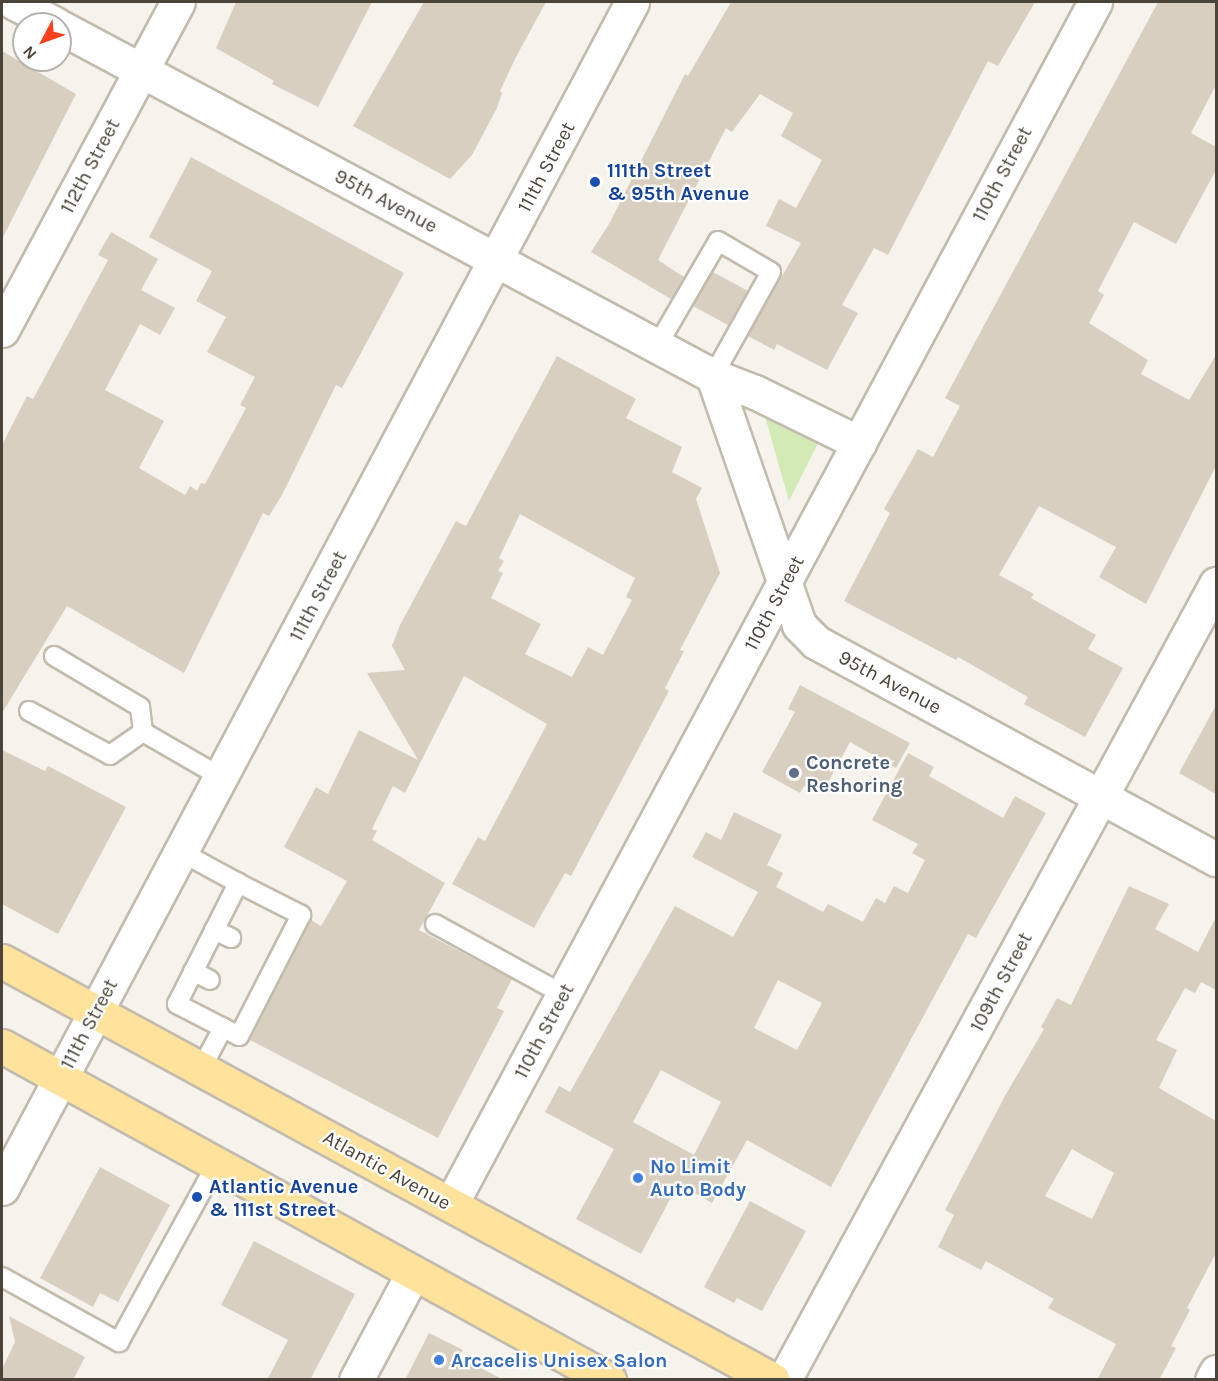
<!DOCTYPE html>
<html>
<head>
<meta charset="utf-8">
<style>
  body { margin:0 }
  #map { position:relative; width:1218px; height:1381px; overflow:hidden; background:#f6f3ec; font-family:Karla,sans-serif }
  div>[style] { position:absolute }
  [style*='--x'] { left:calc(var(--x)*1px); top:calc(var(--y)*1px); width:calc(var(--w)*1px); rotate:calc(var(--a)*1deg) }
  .green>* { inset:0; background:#d2eab5 }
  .building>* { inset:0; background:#d8cfc1 }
  .roads { filter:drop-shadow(2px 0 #c2bbae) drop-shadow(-2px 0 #c2bbae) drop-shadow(0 2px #c2bbae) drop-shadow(0 -2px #c2bbae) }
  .lane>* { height:18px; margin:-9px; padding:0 9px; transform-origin:9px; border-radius:9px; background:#fff }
  .street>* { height:33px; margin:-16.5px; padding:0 16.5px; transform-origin:16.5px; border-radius:16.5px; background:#fff }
  .primary>* { height:33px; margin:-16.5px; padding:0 16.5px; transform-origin:16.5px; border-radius:16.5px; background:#ffe39c }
  .dots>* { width:16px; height:16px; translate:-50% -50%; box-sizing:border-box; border:3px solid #fff; border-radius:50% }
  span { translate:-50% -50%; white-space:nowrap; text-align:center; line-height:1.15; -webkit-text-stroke:4.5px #fff; paint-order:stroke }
  .street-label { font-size:20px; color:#4b4439 }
  .transit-label { font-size:20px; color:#164399; font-weight:700 }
  .left { translate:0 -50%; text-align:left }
  .service-label { font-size:20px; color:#4e5e75; font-weight:700 }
  .shop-label { font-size:20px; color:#366cbe; font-weight:700 }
  .frame { position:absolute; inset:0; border:3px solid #4b4439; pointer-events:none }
  .north { position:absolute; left:12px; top:12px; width:60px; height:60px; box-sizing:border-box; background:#fff; border:2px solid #b7b4b0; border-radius:50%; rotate:229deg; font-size:16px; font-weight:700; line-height:24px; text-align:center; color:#4b4439 }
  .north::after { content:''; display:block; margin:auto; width:21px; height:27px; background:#fc3f1d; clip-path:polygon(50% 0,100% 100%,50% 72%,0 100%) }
</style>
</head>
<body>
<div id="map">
  <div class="green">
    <i style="clip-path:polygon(764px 413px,819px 441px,789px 501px)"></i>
  </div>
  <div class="building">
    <i style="clip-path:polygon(236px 2px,372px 2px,318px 107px,272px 84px,274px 81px,216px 48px)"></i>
    <i style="clip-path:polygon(424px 2px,546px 2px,516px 57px,500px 91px,502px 93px,497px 108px,472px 155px,450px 179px,353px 126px)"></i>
    <i style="clip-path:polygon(731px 2px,1035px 2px,998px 66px,988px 61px,888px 255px,874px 248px,842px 305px,858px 313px,827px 370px,777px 344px,774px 350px,748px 336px,801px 243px,766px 226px,779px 199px,796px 208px,822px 160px,781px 136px,793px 113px,760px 94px,732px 132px,726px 128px,658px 260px,684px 277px,671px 299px,591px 252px,609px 224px,685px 74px,688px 76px)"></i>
    <i style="clip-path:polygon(1158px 2px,1216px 2px,1216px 85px,1191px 133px,1216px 147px,1216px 170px,1176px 244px,1134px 222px,1098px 291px,1104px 295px,1089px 323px,1148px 360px,1141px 374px,1189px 400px,1216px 355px,1216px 466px,1146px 604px,1099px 577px,1116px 547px,1039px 506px,999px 575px,1034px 594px,1031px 598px,1096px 635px,1088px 649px,1123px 668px,1085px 737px,1024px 704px,1028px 697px,958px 657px,956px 660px,844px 601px,890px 513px,884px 509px,918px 449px,933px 457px,960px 406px,945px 398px)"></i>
    <i style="clip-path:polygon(2px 51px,76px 94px,2px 239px)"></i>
    <i style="clip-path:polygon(191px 157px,404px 273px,342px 388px,336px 385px,282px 495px,269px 516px,263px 513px,184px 673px,67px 606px,2px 713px,2px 445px,27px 396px,33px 399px,108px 260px,98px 255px,111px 232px,158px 259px,141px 290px,175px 308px,160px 335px,140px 324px,105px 390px,164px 421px,139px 468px,185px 495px,190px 486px,197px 491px,201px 483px,205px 484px,246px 408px,240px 405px,255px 377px,207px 352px,226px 317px,196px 301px,212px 271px,149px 237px)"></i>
    <i style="clip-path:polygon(713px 272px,748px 291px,728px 325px,693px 306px)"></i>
    <i style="clip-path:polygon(evenodd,557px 356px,636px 399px,626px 418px,682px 447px,672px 472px,702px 488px,696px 499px,720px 573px,680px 650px,684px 651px,665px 688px,669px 691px,571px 876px,565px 873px,534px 928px,452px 884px,478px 837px,485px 841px,547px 724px,464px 676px,405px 793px,393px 786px,372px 829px,377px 831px,372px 840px,445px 883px,419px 930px,512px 979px,497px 1008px,504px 1011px,438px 1138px,250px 1040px,311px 920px,321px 926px,347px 881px,284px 847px,316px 787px,328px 794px,359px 730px,418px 760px,367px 673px,405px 670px,392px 646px,400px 625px,456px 521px,466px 526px,557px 356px,520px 514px,635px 578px,626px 597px,632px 600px,603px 655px,588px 647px,572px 677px,525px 654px,541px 624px,491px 598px,503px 573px,498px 571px,504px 561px,499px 558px,520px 514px)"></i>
    <i style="clip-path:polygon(800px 685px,910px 743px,896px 768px,850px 742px,821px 795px,804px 786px,800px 793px,762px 772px,795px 712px,788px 709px)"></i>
    <i style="clip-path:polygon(1216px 705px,1216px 794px,1179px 773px)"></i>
    <i style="clip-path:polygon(2px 750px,45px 771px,48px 766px,126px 807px,58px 934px,2px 904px)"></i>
    <i style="clip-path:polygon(evenodd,908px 753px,934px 767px,929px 776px,1003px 818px,1015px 796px,1046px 813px,976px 938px,968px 934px,831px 1187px,747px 1140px,712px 1203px,678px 1184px,641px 1254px,576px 1219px,614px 1149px,545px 1112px,559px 1086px,570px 1092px,675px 906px,733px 937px,758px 892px,692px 857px,706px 832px,721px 840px,734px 812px,782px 835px,767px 865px,783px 873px,776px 887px,823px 912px,828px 904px,863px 922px,876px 898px,885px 903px,894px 886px,908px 893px,925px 860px,912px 853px,918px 844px,872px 820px,908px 753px,778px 980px,822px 1003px,797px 1050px,754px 1028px,778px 980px,908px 753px,661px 1070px,721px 1102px,694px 1155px,633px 1122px,661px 1070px)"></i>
    <i style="clip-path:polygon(evenodd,1129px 886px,1169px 904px,1155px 929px,1198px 952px,1216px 917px,1216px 990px,1201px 982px,1195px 993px,1185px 988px,1156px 1040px,1177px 1050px,1159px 1088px,1216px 1121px,1216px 1253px,1187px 1308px,1190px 1310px,1171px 1346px,1176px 1348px,1159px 1380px,1097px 1380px,1116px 1344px,1048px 1308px,1054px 1299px,986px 1261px,981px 1270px,938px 1247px,954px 1215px,945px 1210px,1006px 1094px,1044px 1029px,1041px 1027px,1057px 998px,1071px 1005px,1129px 886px,1072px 1149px,1114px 1173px,1092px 1219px,1045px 1196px,1072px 1149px)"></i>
    <i style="clip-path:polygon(100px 1167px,170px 1205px,118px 1302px,100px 1293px,93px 1307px,40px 1278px)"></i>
    <i style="clip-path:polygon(750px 1201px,806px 1231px,762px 1311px,737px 1298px,734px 1303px,704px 1287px)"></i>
    <i style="clip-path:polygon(254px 1241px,355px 1294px,310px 1380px,267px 1380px,288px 1340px,221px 1305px)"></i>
    <i style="clip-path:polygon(9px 1316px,85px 1357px,73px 1380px,2px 1380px,2px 1369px,15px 1342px)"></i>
    <i style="clip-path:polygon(429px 1333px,463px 1350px,459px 1357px,504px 1380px,405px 1380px)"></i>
  </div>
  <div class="roads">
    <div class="lane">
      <i style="--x:657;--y:346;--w:121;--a:-59.8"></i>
      <i style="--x:718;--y:241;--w:61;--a:30.3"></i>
      <i style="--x:771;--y:272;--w:119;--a:119.1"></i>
      <i style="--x:54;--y:656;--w:100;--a:30.7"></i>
      <i style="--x:140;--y:707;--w:25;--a:83"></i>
      <i style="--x:143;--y:732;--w:90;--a:30"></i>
      <i style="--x:29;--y:711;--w:92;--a:28.5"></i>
      <i style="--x:110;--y:755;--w:40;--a:-34.9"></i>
      <i style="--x:181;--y:852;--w:65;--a:28.5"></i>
      <i style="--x:238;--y:883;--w:71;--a:26.9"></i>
      <i style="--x:301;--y:915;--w:136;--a:117.1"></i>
      <i style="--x:239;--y:1036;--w:70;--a:-152.7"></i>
      <i style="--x:177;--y:1004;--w:136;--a:-63.2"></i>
      <i style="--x:435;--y:924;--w:147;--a:28.8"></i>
      <i style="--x:214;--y:930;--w:19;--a:25"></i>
      <i style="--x:193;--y:971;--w:19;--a:28"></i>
      <i style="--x:201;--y:1069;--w:47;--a:-61.8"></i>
      <i style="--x:2;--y:1277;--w:134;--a:29.1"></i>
      <i style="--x:119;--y:1342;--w:202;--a:-61.3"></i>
    </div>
    <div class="street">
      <i style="--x:13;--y:2;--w:47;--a:27.6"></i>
      <i style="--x:60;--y:27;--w:740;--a:28.12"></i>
      <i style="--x:713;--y:376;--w:263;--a:70.9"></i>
      <i style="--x:799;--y:625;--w:24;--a:45"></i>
      <i style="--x:816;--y:642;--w:455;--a:28.5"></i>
      <i style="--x:2;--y:330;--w:372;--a:-61.8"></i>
      <i style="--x:713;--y:376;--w:45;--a:20.9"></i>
      <i style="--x:755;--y:392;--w:116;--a:26.1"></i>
      <i style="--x:2;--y:1188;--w:1343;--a:-62.02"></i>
      <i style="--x:451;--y:1204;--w:1364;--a:-61.82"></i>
      <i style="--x:356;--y:1380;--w:121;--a:-62"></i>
      <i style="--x:784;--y:1380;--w:906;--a:-61.51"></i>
      <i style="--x:1212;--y:1380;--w:9;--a:-63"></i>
    </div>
    <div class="primary">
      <i style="--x:2;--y:961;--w:877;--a:28.52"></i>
      <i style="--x:2;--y:1046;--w:693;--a:28.82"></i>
    </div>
  </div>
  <div class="dots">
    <i style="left:595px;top:182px;background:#1a4fb4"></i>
    <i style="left:794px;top:773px;background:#5c6f8a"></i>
    <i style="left:638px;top:1178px;background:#3f7fe0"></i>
    <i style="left:197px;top:1197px;background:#1a4fb4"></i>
    <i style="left:439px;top:1360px;background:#3f7fe0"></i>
  </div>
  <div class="street-label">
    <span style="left:90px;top:166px;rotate:-62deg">112th Street</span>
    <span style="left:546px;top:167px;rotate:-62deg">111th Street</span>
    <span style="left:1002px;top:174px;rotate:-62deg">110th Street</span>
    <span style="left:386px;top:201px;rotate:28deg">95th Avenue</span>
    <span style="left:318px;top:596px;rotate:-62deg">111th Street</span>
    <span style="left:774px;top:603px;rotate:-62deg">110th Street</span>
    <span style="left:890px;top:682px;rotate:28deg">95th Avenue</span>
    <span style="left:1001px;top:982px;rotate:-62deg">109th Street</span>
    <span style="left:89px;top:1024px;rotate:-62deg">111th Street</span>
    <span style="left:544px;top:1031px;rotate:-62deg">110th Street</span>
    <span style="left:387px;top:1170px;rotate:29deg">Atlantic Avenue</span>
  </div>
  <div class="transit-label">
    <span class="left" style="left:607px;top:182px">111th Street<br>&amp; 95th Avenue</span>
    <span class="left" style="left:209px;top:1198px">Atlantic Avenue<br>&amp; 111st Street</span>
  </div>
  <div class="service-label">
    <span class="left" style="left:806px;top:774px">Concrete<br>Reshoring</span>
  </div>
  <div class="shop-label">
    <span class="left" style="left:650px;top:1178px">No Limit<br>Auto Body</span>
    <span class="left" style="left:451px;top:1360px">Arcacelis Unisex Salon</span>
  </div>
  <div class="frame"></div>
  <div class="north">N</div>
</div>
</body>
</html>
